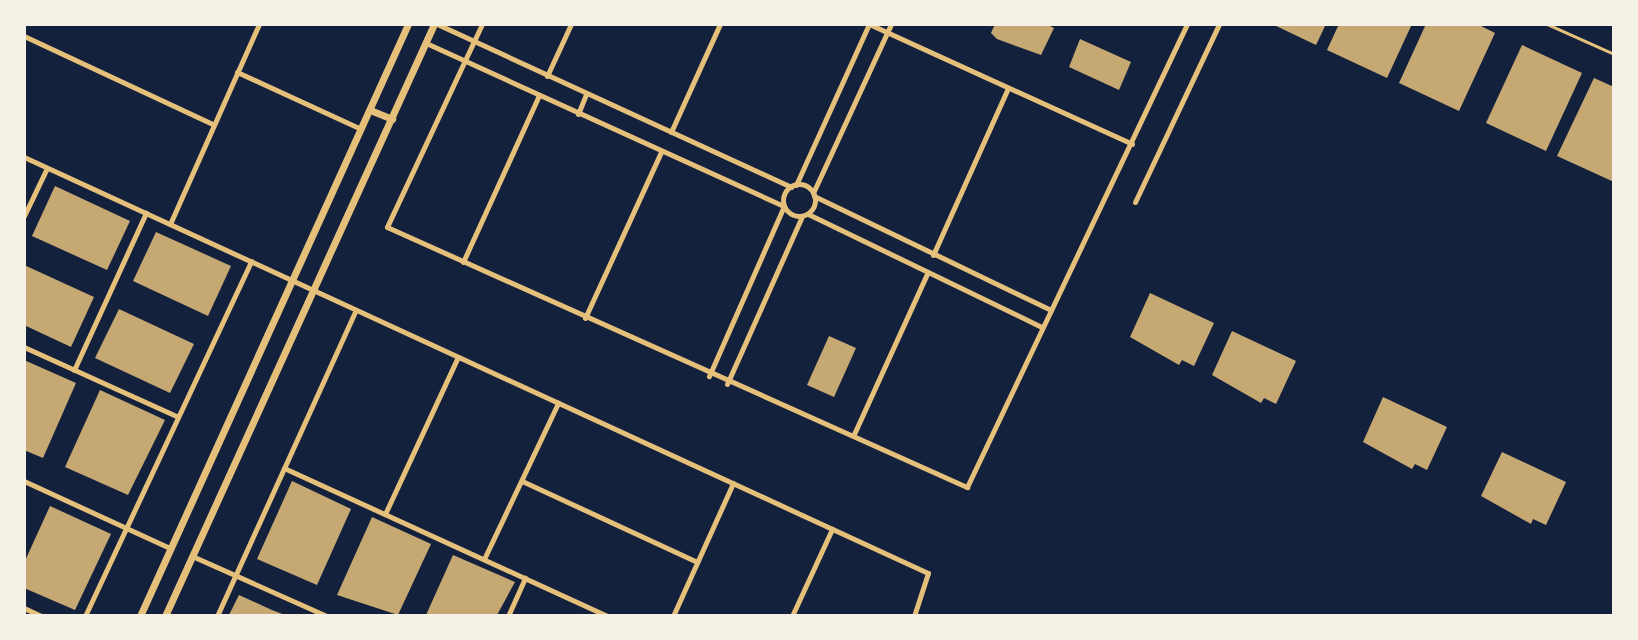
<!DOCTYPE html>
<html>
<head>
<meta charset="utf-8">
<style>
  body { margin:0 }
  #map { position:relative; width:1638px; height:640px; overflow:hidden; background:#14213d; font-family:"Noto Serif",serif }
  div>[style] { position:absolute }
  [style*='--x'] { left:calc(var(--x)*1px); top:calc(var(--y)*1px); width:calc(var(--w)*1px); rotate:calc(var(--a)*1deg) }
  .building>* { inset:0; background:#c6a872 }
  .service>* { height:2.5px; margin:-1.25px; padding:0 1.25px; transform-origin:1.25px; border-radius:1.25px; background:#e5c07b }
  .minor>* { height:5px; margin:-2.5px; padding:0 2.5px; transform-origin:2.5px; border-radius:2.5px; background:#e5c07b }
  .minor>.ring { margin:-2.5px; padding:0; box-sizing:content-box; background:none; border:5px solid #e5c07b; border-radius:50% }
  .tertiary>* { height:7px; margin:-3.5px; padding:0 3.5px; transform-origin:3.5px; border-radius:3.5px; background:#e5c07b }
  span { translate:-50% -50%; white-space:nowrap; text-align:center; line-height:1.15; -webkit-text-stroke:7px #f6f1e7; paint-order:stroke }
  .frame { position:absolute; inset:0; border:26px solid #f6f1e7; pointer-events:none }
</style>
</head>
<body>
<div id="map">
  <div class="building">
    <i style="clip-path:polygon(995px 24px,1046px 24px,1054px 28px,1041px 55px,997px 39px,991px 33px)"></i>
    <i style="clip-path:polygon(1272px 24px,1326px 24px,1316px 45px)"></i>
    <i style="clip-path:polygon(1339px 24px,1412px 24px,1387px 78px,1327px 50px)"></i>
    <i style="clip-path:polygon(1426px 24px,1477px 24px,1495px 33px,1459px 111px,1399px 83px)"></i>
    <i style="clip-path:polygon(1080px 39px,1131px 62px,1119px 90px,1069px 67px)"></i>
    <i style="clip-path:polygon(1522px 45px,1582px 73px,1546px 151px,1486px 123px)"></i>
    <i style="clip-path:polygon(1594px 78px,1614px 87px,1614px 182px,1557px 156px)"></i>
    <i style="clip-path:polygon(55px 186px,130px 221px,107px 270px,32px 236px)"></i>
    <i style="clip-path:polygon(156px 232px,231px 266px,208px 316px,133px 281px)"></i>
    <i style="clip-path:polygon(24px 265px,94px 297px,71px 347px,24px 325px)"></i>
    <i style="clip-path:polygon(1150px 293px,1214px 323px,1194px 366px,1182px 360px,1179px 365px,1130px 337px)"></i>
    <i style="clip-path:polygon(119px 309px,194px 344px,170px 393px,95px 358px)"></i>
    <i style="clip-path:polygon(1232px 331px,1296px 361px,1276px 404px,1264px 398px,1261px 403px,1212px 375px)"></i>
    <i style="clip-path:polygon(829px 336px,856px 348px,834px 397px,807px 385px)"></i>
    <i style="clip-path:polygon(24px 360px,76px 383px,43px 458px,24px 450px)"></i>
    <i style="clip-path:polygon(100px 390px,165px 420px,128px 495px,65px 467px)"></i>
    <i style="clip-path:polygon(1383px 397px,1447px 427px,1427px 470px,1415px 464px,1412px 469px,1363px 442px)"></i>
    <i style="clip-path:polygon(1502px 452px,1566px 482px,1546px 525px,1533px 519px,1531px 524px,1481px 496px)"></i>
    <i style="clip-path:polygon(292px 481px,351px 509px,317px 585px,257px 559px)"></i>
    <i style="clip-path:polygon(50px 506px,111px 534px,75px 610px,24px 588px,24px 563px)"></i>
    <i style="clip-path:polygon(372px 517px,431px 544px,398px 615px,337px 595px)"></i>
    <i style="clip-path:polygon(453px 555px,515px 582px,497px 615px,426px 615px)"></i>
    <i style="clip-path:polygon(239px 595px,272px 610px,285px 615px,229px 615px)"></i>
  </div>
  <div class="service">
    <i style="--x:1547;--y:24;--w:73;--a:24.1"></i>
  </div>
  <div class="minor">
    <i style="--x:437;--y:24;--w:390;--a:24.7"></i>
    <i style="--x:482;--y:24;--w:224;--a:115.1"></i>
    <i style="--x:387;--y:227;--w:636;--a:24.15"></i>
    <i style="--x:967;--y:487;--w:513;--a:-64.58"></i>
    <i style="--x:869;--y:24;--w:289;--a:24.5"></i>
    <i style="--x:24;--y:36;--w:208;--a:25"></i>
    <i style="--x:426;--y:43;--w:393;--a:24.5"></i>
    <i style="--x:784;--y:206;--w:186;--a:113.8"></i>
    <i style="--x:237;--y:72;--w:136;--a:24.7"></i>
    <i style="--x:547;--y:76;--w:57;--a:-65.2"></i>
    <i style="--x:578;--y:114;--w:22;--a:-68"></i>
    <i style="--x:671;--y:132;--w:119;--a:-65.6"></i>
    <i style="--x:24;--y:157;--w:995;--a:24.71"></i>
    <i style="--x:928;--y:573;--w:45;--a:108"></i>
    <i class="ring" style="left:783px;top:184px;width:27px;height:27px"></i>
    <i style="--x:796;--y:185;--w:177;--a:-65.6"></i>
    <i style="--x:813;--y:193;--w:186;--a:-65.2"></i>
    <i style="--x:814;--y:196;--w:263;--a:25.7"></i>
    <i style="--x:1135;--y:202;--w:197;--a:-64.7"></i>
    <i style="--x:808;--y:214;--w:260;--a:25.8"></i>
    <i style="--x:24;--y:216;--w:53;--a:-64.4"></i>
    <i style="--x:170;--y:224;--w:219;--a:-66"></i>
    <i style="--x:933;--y:255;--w:183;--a:-65.8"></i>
    <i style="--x:463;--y:262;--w:183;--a:-65.5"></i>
    <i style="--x:585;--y:318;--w:183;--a:-65.4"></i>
    <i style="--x:24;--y:347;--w:169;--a:24.4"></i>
    <i style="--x:74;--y:370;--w:173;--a:-65.4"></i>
    <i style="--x:727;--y:384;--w:184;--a:-65.9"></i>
    <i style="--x:854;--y:434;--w:176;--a:-65.5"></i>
    <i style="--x:284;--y:468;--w:355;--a:24.6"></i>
    <i style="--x:24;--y:481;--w:161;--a:24.7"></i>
    <i style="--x:522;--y:481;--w:193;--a:24.8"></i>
    <i style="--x:385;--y:514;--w:173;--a:-65.1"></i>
    <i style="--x:192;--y:556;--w:148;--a:24"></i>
    <i style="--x:484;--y:559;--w:173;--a:-64.6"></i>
    <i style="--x:24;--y:608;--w:19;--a:25"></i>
    <i style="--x:85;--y:616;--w:392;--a:-64.9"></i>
    <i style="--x:217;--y:616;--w:336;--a:-65.6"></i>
    <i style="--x:508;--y:616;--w:42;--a:-65.9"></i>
    <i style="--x:673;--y:616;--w:146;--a:-65.7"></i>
    <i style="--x:792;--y:616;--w:96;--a:-65.3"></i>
  </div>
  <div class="tertiary">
    <i style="--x:370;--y:110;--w:24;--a:22"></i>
    <i style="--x:140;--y:616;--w:650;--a:-65.64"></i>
    <i style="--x:165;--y:616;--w:650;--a:-65.56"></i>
  </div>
  <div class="frame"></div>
</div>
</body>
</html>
